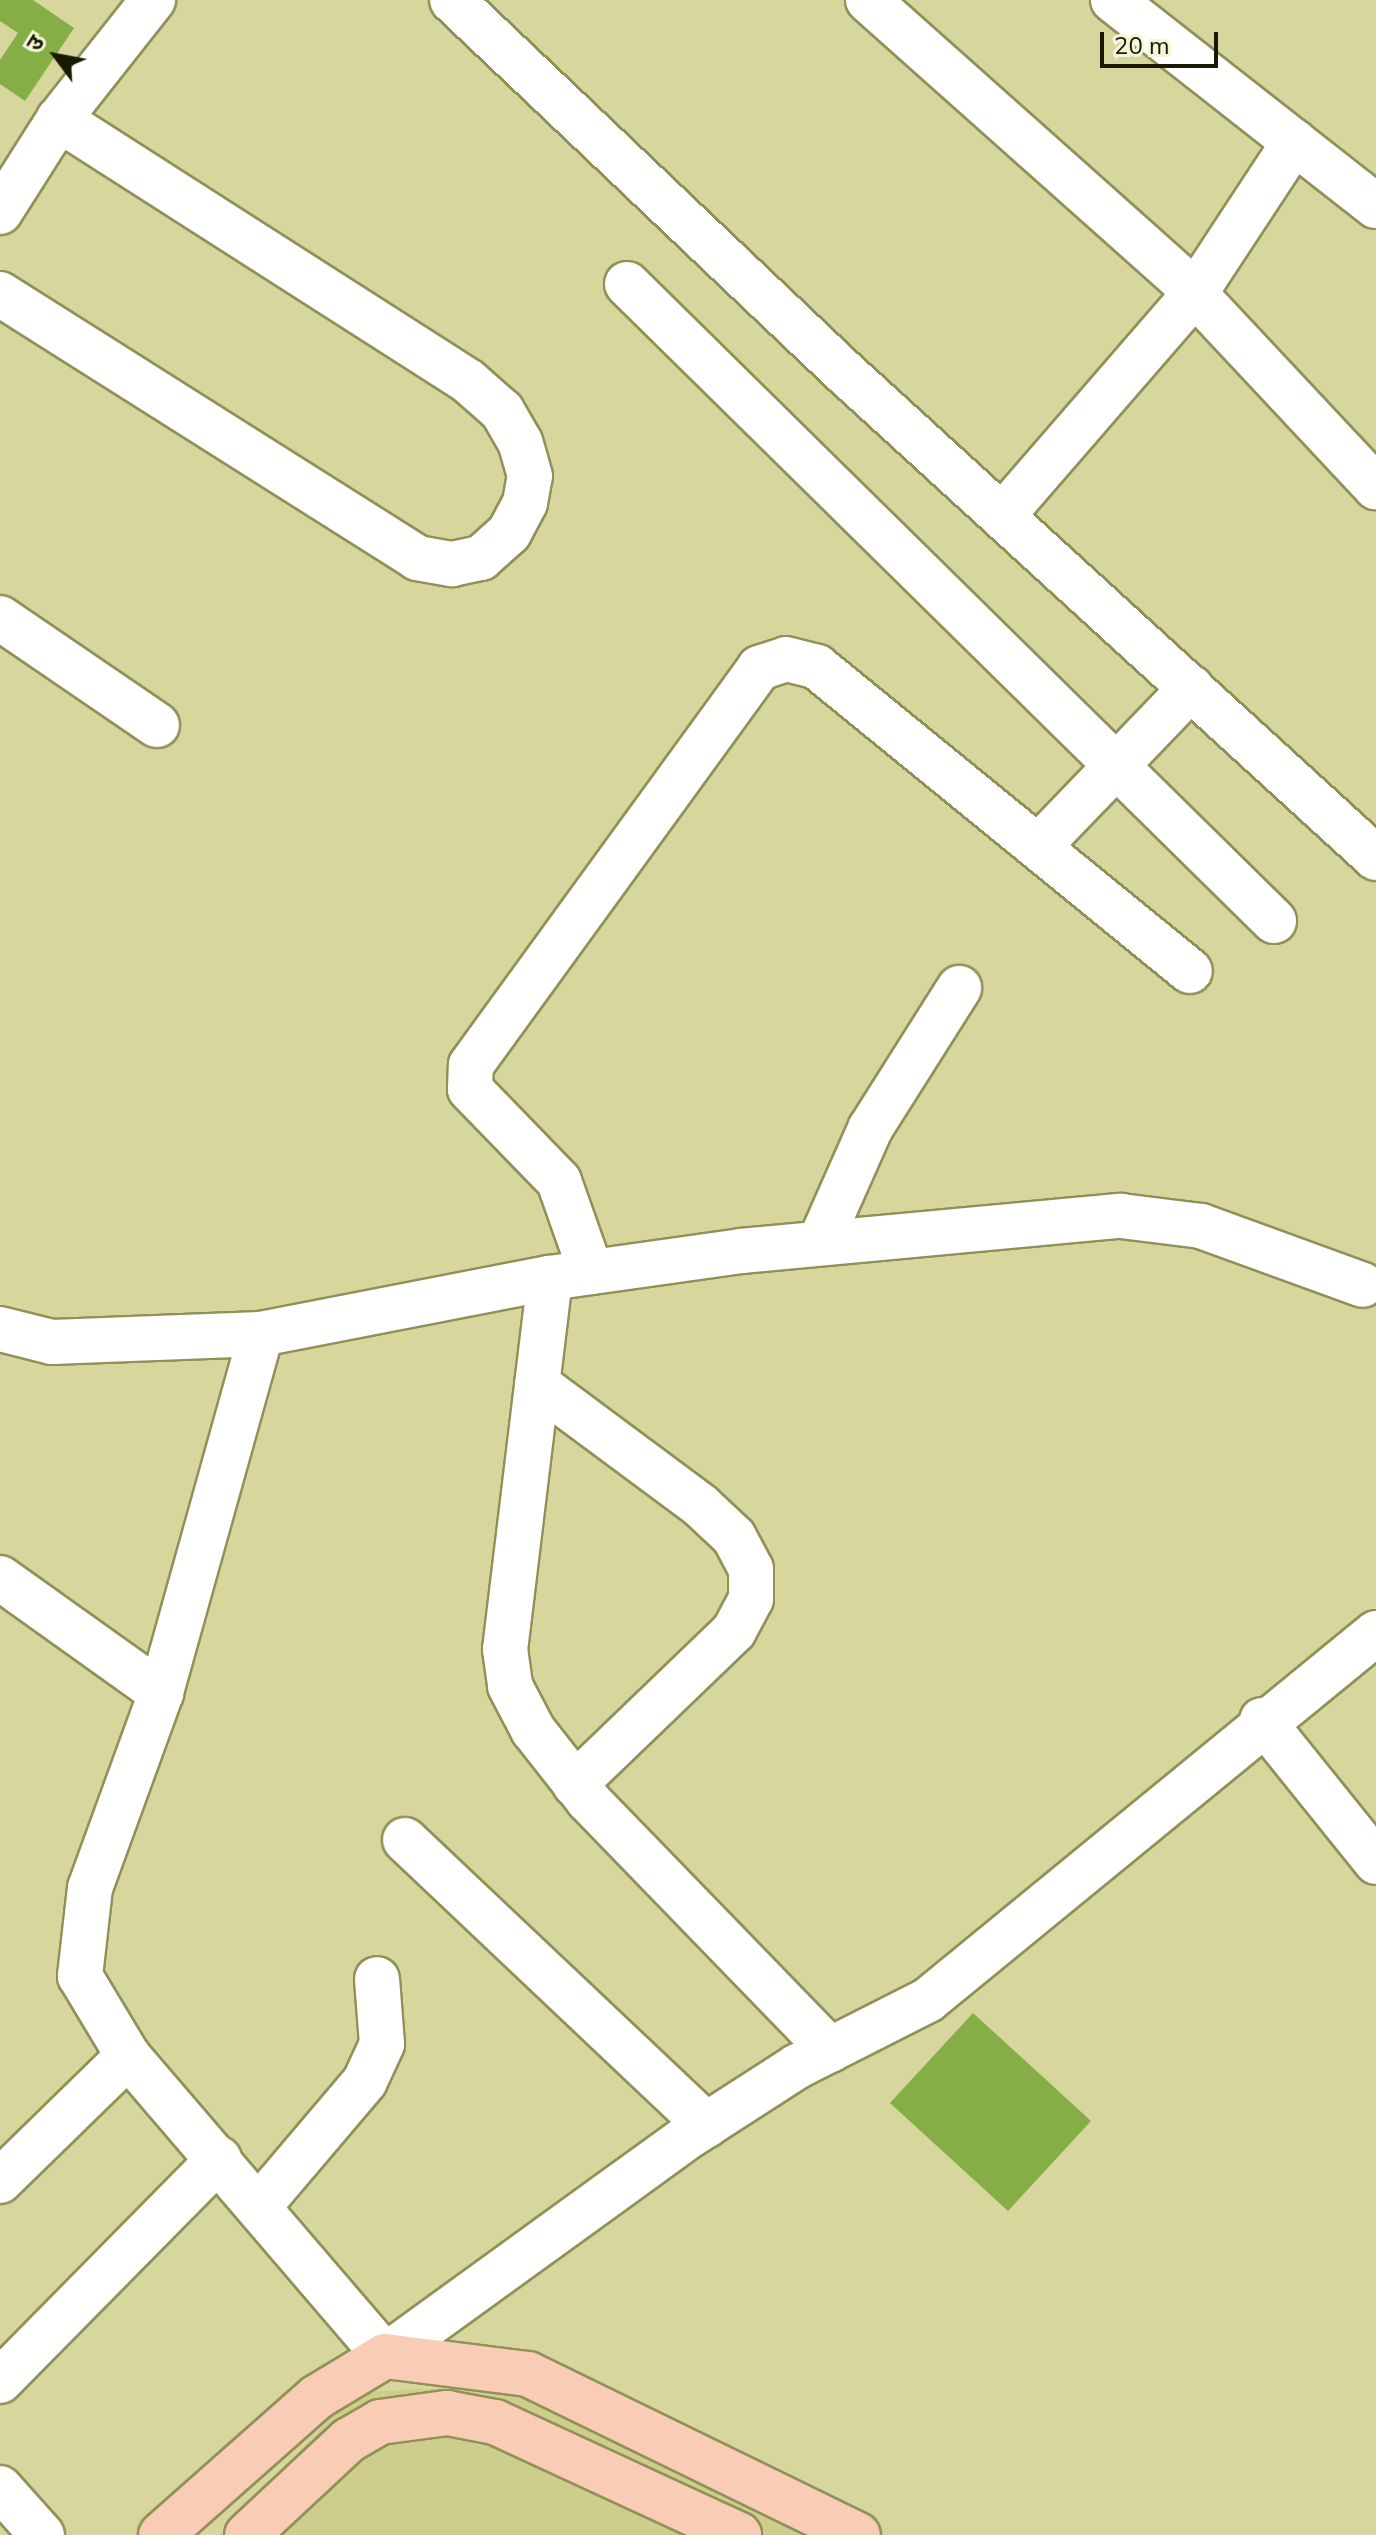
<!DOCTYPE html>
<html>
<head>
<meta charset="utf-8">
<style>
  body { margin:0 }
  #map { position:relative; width:1376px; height:2535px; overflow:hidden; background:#d6d69d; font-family:"Nunito Sans","Noto Sans Devanagari",sans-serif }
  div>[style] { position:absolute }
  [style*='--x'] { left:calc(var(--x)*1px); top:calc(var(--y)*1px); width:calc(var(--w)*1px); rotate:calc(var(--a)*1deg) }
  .built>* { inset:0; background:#cece8c }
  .building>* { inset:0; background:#86ae46 }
  .roads { filter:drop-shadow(2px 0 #919059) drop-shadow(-2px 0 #919059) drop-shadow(0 2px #919059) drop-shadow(0 -2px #919059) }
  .minor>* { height:44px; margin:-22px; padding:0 22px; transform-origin:22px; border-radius:22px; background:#fff }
  .major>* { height:44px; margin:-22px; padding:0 22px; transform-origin:22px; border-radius:22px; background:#f9ccb5 }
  span { translate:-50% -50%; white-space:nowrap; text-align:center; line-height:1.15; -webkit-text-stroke:7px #f5f5d8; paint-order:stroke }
  .north { position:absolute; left:16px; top:16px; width:80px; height:80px; -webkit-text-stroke:6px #f5f5d8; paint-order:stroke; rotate:302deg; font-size:22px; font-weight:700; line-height:32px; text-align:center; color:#1a1904 }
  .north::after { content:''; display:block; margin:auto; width:28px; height:36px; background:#1a1904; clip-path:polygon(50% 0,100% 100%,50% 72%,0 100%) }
  .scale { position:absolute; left:1100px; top:32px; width:118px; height:36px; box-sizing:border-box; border:4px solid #1a1904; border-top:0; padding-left:10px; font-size:24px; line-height:28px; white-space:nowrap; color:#1a1904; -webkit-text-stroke:6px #f5f5d8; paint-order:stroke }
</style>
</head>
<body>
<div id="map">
  <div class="built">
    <i style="clip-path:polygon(496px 2386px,671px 2441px,863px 2535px,219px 2535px,356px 2392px)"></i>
  </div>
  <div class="building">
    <i style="clip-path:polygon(0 0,33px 0,74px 28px,25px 101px,0 84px,0 60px,18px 33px,0 21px)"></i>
    <i style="clip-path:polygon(973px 2013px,1091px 2121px,1008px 2211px,890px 2103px)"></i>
  </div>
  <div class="roads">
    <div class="minor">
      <i style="--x:452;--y:0;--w:539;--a:43.5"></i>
      <i style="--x:843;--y:371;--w:722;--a:42.42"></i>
      <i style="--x:868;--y:0;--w:421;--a:41.7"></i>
      <i style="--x:1182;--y:280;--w:284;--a:46.9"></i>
      <i style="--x:1113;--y:0;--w:334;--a:38.1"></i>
      <i style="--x:0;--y:212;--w:110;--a:-57.6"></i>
      <i style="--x:59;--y:119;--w:152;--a:-51.7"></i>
      <i style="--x:627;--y:284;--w:908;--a:44.55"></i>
      <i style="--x:0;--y:294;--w:494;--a:32.3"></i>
      <i style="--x:417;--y:558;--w:36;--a:10"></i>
      <i style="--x:452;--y:564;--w:30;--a:-12"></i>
      <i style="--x:481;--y:558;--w:38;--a:-42"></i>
      <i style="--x:509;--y:533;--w:34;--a:-62"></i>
      <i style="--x:525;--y:503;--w:27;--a:-80"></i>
      <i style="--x:530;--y:476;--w:35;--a:-106"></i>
      <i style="--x:520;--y:442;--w:36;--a:-120"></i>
      <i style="--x:502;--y:411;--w:45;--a:-138.6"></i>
      <i style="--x:468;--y:381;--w:486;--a:-147.4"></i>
      <i style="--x:1002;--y:516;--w:295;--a:-49.1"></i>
      <i style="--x:1195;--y:293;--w:181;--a:-56.7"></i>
      <i style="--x:0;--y:618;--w:190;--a:34.3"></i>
      <i style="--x:1038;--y:847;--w:221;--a:-46.1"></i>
      <i style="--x:820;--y:1242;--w:124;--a:-66.1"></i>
      <i style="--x:870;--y:1129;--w:167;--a:-57.7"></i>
      <i style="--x:591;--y:1272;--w:96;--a:-109.4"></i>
      <i style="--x:559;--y:1181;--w:128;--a:-134.1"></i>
      <i style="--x:470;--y:1089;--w:24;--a:-88"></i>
      <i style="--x:471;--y:1065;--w:490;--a:-54"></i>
      <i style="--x:759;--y:668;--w:28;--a:-18"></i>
      <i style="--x:786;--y:659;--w:32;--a:14"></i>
      <i style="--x:817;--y:667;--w:481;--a:39.2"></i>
      <i style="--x:550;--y:1278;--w:374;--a:96.9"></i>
      <i style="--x:505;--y:1649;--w:37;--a:82"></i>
      <i style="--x:510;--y:1686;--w:50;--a:62.4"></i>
      <i style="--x:533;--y:1730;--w:89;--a:51.8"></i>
      <i style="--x:588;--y:1800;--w:348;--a:45.9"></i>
      <i style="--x:0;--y:1329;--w:54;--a:14"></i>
      <i style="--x:52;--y:1342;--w:209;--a:-2.2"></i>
      <i style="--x:261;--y:1334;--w:294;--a:-11"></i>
      <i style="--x:550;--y:1278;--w:193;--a:-8"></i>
      <i style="--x:741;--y:1251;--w:382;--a:-5.3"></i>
      <i style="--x:1121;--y:1216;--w:81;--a:7.1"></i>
      <i style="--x:1201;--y:1226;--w:172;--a:20"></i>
      <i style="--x:261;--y:1334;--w:373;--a:105.6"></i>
      <i style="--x:161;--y:1693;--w:208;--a:110"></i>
      <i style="--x:90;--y:1888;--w:89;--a:96.5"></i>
      <i style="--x:80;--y:1976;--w:93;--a:59"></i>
      <i style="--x:128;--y:2056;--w:395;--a:49.4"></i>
      <i style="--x:385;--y:2356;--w:379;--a:-35.9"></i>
      <i style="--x:692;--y:2134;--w:124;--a:-32.8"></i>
      <i style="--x:796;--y:2067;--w:148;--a:-26.9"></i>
      <i style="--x:928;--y:2000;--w:579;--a:-39.32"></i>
      <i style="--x:537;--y:1384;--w:204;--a:36.6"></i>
      <i style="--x:701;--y:1506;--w:45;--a:43.2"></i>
      <i style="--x:734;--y:1537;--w:36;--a:62"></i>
      <i style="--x:751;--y:1569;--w:30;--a:90"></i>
      <i style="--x:751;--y:1599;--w:36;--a:118"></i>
      <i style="--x:734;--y:1631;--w:221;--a:136.1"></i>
      <i style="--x:0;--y:1578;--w:198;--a:35.5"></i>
      <i style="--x:1262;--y:1720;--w:182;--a:51.2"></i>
      <i style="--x:405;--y:1840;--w:415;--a:43.4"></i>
      <i style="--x:0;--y:2181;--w:179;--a:-44.3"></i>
      <i style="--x:260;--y:2205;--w:162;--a:-49.7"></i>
      <i style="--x:365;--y:2081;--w:41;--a:-65.3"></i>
      <i style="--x:382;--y:2044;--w:65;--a:-94.4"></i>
      <i style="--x:0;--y:2381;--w:312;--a:-45.4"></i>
      <i style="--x:0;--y:2488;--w:63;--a:48.2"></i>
    </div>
    <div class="major">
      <i style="--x:161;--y:2535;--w:208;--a:-41.5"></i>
      <i style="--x:317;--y:2397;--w:79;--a:-31.1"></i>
      <i style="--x:385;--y:2356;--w:144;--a:7.2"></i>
      <i style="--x:528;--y:2374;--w:367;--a:26"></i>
      <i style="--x:247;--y:2535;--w:139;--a:-43"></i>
      <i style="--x:349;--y:2440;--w:36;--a:-30"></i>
      <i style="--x:380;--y:2422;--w:68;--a:-7.7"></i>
      <i style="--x:447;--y:2413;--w:49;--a:10.6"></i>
      <i style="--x:495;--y:2422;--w:269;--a:24.8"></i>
    </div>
  </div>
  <div class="north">उ</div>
  <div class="scale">20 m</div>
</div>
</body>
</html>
